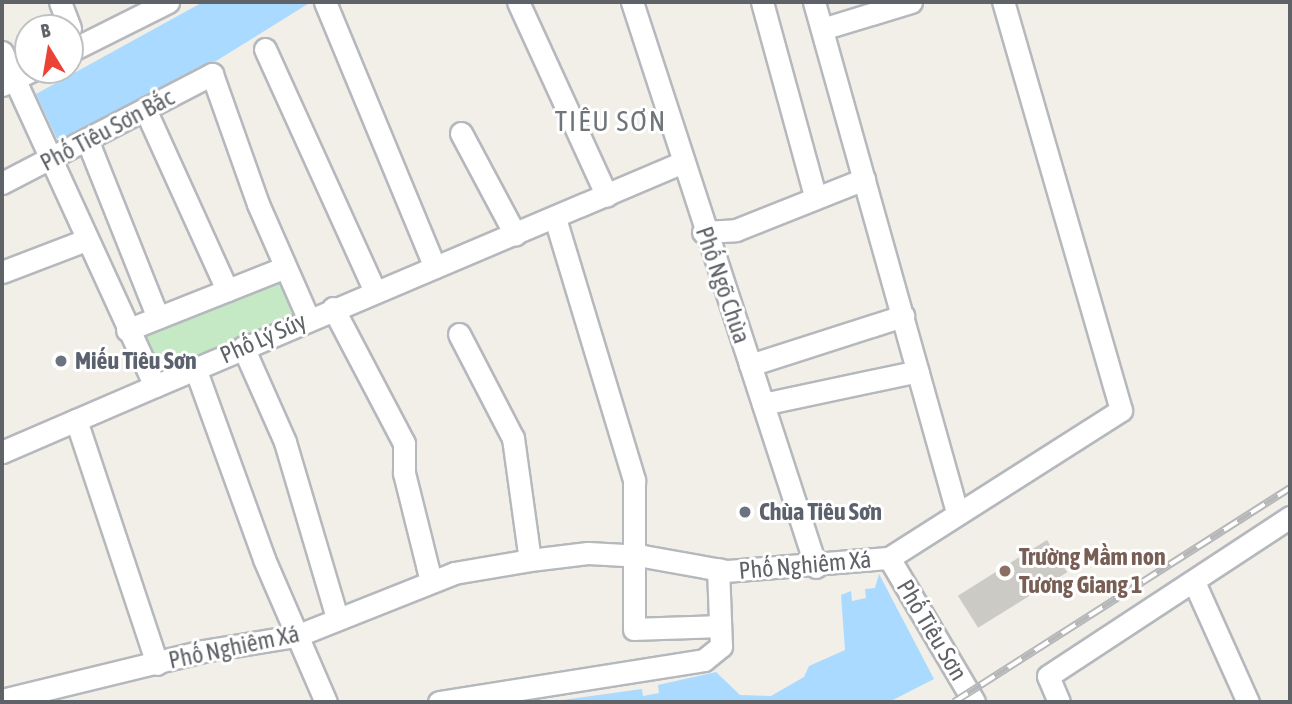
<!DOCTYPE html>
<html>
<head>
<meta charset="utf-8">
<style>
  body { margin:0 }
  #map { position:relative; width:1292px; height:704px; overflow:hidden; background:#f1efe8; font-family:"Asap Condensed",sans-serif }
  div>[style] { position:absolute }
  .green>* { inset:0; background:#c5e8c5 }
  .water>* { inset:0; background:#aadaff }
  .building>* { inset:0; background:#cccac5; transform-origin:0 0 }
  .roads { filter:drop-shadow(2px 0 #b5b8bc) drop-shadow(-2px 0 #b5b8bc) drop-shadow(0 2px #b5b8bc) drop-shadow(0 -2px #b5b8bc) }
  .minor>* { height:21px; margin:-10.5px; padding:0 10.5px; transform-origin:10.5px; border-radius:10.5px; background:#fff }
  .rail>* { height:8px; margin-top:-4px; transform-origin:0; background:repeating-linear-gradient(90deg,#fff 0 16px,#b6b7b8 0 32px); box-sizing:border-box; border-block:2px solid #b6b7b8 }
  .dots>* { width:19px; height:19px; translate:-50% -50%; box-sizing:border-box; border:4px solid #fff; border-radius:50% }
  span { translate:-50% -50%; white-space:nowrap; text-align:center; line-height:1.15; -webkit-text-stroke:6px #fff; paint-order:stroke }
  .street-label { font-size:24px; color:#5f6368 }
  .worship-label { font-size:24px; color:#5b616d; font-weight:700 }
  .left { translate:0 -50%; text-align:left }
  .education-label { font-size:24px; color:#785e54; font-weight:700 }
  .quarter-label { font-size:28px; color:#70757a; letter-spacing:2px }
  .frame { position:absolute; inset:0; border:4px solid #5f6368; pointer-events:none }
  .north { position:absolute; left:14px; top:14px; width:70px; height:70px; box-sizing:border-box; background:#fff; border:2px solid #bfc1c3; border-radius:50%; rotate:349deg; font-size:19px; font-weight:700; line-height:28px; text-align:center; color:#5f6368 }
  .north::after { content:''; display:block; margin:auto; width:24px; height:32px; background:#ea4335; clip-path:polygon(50% 0,100% 100%,50% 72%,0 100%) }
</style>
</head>
<body>
<div id="map">
  <div class="green">
    <i style="clip-path:polygon(284px 272px,300px 316px,159px 374px,139px 340px,145px 328px)"></i>
  </div>
  <div class="water">
    <i style="clip-path:polygon(203px 2px,311px 2px,208px 66px,85px 130px,57px 139px,36px 94px)"></i>
    <i style="clip-path:polygon(879px 574px,934px 679px,889px 702px,548px 702px,642px 689px,643px 696px,659px 693px,658px 685px,716px 672px,740px 695px,771px 696px,804px 677px,809px 666px,845px 650px,841px 595px,851px 591px,852px 601px,866px 598px,865px 589px,875px 588px)"></i>
  </div>
  <div class="building">
    <i style="left:1047px;top:540px;width:38px;height:105px;rotate:58deg"></i>
  </div>
  <div class="roads">
    <div class="minor">
      <i style="left:60px;top:2px;width:28px;rotate:69deg"></i>
      <i style="left:325px;top:2px;width:287px;rotate:67.5deg"></i>
      <i style="left:518px;top:2px;width:213px;rotate:65.4deg"></i>
      <i style="left:632px;top:2px;width:594px;rotate:71.96deg"></i>
      <i style="left:762px;top:2px;width:201px;rotate:74.7deg"></i>
      <i style="left:814px;top:2px;width:530px;rotate:74.34deg"></i>
      <i style="left:822px;top:29px;width:93px;rotate:-16.9deg"></i>
      <i style="left:265px;top:49px;width:266px;rotate:65.6deg"></i>
      <i style="left:70px;top:51px;width:110px;rotate:-26.6deg"></i>
      <i style="left:2px;top:52px;width:367px;rotate:65.4deg"></i>
      <i style="left:155px;top:386px;width:574px;rotate:-22.99deg"></i>
      <i style="left:2px;top:85px;width:34px;rotate:-26deg"></i>
      <i style="left:145px;top:109px;width:199px;rotate:65.6deg"></i>
      <i style="left:461px;top:133px;width:115px;rotate:61.9deg"></i>
      <i style="left:88px;top:142px;width:189px;rotate:68.3deg"></i>
      <i style="left:2px;top:183px;width:237px;rotate:-27.4deg"></i>
      <i style="left:212px;top:74px;width:138px;rotate:70.5deg"></i>
      <i style="left:258px;top:204px;width:124px;rotate:66.3deg"></i>
      <i style="left:555px;top:218px;width:274px;rotate:73.2deg"></i>
      <i style="left:634px;top:480px;width:149px;rotate:90deg"></i>
      <i style="left:634px;top:629px;width:86px;rotate:-2deg"></i>
      <i style="left:703px;top:232px;width:33px;rotate:-3deg"></i>
      <i style="left:736px;top:230px;width:138px;rotate:-21.7deg"></i>
      <i style="left:2px;top:272px;width:90px;rotate:-20.9deg"></i>
      <i style="left:333px;top:308px;width:153px;rotate:62.3deg"></i>
      <i style="left:404px;top:443px;width:30px;rotate:90deg"></i>
      <i style="left:404px;top:473px;width:111px;rotate:76deg"></i>
      <i style="left:127px;top:330px;width:170px;rotate:-21.7deg"></i>
      <i style="left:459px;top:334px;width:117px;rotate:62.6deg"></i>
      <i style="left:513px;top:438px;width:123px;rotate:82.1deg"></i>
      <i style="left:243px;top:347px;width:104px;rotate:66.1deg"></i>
      <i style="left:285px;top:442px;width:184px;rotate:73.5deg"></i>
      <i style="left:750px;top:365px;width:161px;rotate:-17.8deg"></i>
      <i style="left:195px;top:368px;width:203px;rotate:70.1deg"></i>
      <i style="left:264px;top:559px;width:156px;rotate:66.6deg"></i>
      <i style="left:763px;top:404px;width:158px;rotate:-12deg"></i>
      <i style="left:76px;top:420px;width:257px;rotate:71.6deg"></i>
      <i style="left:2px;top:452px;width:167px;rotate:-23.3deg"></i>
      <i style="left:889px;top:558px;width:167px;rotate:59.4deg"></i>
      <i style="left:1194px;top:582px;width:132px;rotate:65.8deg"></i>
      <i style="left:2px;top:700px;width:207px;rotate:-13.7deg"></i>
      <i style="left:203px;top:651px;width:94px;rotate:-9.2deg"></i>
      <i style="left:296px;top:636px;width:170px;rotate:-21.7deg"></i>
      <i style="left:454px;top:573px;width:77px;rotate:-9.7deg"></i>
      <i style="left:530px;top:560px;width:58px;rotate:-6.9deg"></i>
      <i style="left:588px;top:553px;width:55px;rotate:3.1deg"></i>
      <i style="left:643px;top:556px;width:84px;rotate:10.2deg"></i>
      <i style="left:726px;top:571px;width:164px;rotate:-4.6deg"></i>
      <i style="left:889px;top:558px;width:275px;rotate:-32.5deg"></i>
      <i style="left:1121px;top:410px;width:425px;rotate:-106.1deg"></i>
      <i style="left:439px;top:702px;width:268px;rotate:-9deg"></i>
      <i style="left:704px;top:660px;width:22px;rotate:-39deg"></i>
      <i style="left:721px;top:646px;width:77px;rotate:-92.2deg"></i>
      <i style="left:1059px;top:702px;width:28px;rotate:-113deg"></i>
      <i style="left:1048px;top:676px;width:290px;rotate:-33.3deg"></i>
    </div>
  </div>
  <div class="rail">
    <i style="left:954px;top:702px;width:398px;rotate:-32.5deg"></i>
  </div>
  <div class="dots">
    <i style="left:61px;top:361px;background:#6b7280"></i>
    <i style="left:745px;top:512px;background:#6b7280"></i>
    <i style="left:1005px;top:571px;background:#8d6e63"></i>
  </div>
  <div class="street-label">
    <span style="left:107px;top:130px;rotate:-28deg">Phố Tiêu Sơn Bắc</span>
    <span style="left:723px;top:285px;rotate:71deg">Phố Ngõ Chùa</span>
    <span style="left:263px;top:338px;rotate:-24deg">Phố Lý Súy</span>
    <span style="left:805px;top:565px;rotate:-5deg">Phố Nghiêm Xá</span>
    <span style="left:932px;top:630px;rotate:59deg">Phố Tiêu Sơn</span>
    <span style="left:234px;top:647px;rotate:-12deg">Phố Nghiêm Xá</span>
  </div>
  <div class="worship-label">
    <span class="left" style="left:75px;top:361px">Miếu Tiêu Sơn</span>
    <span class="left" style="left:759px;top:512px">Chùa Tiêu Sơn</span>
  </div>
  <div class="education-label">
    <span class="left" style="left:1019px;top:571px">Trường Mầm non<br>Tương Giang 1</span>
  </div>
  <div class="quarter-label">
    <span style="left:611px;top:121px">TIÊU SƠN</span>
  </div>
  <div class="frame"></div>
  <div class="north">B</div>
</div>
</body>
</html>
